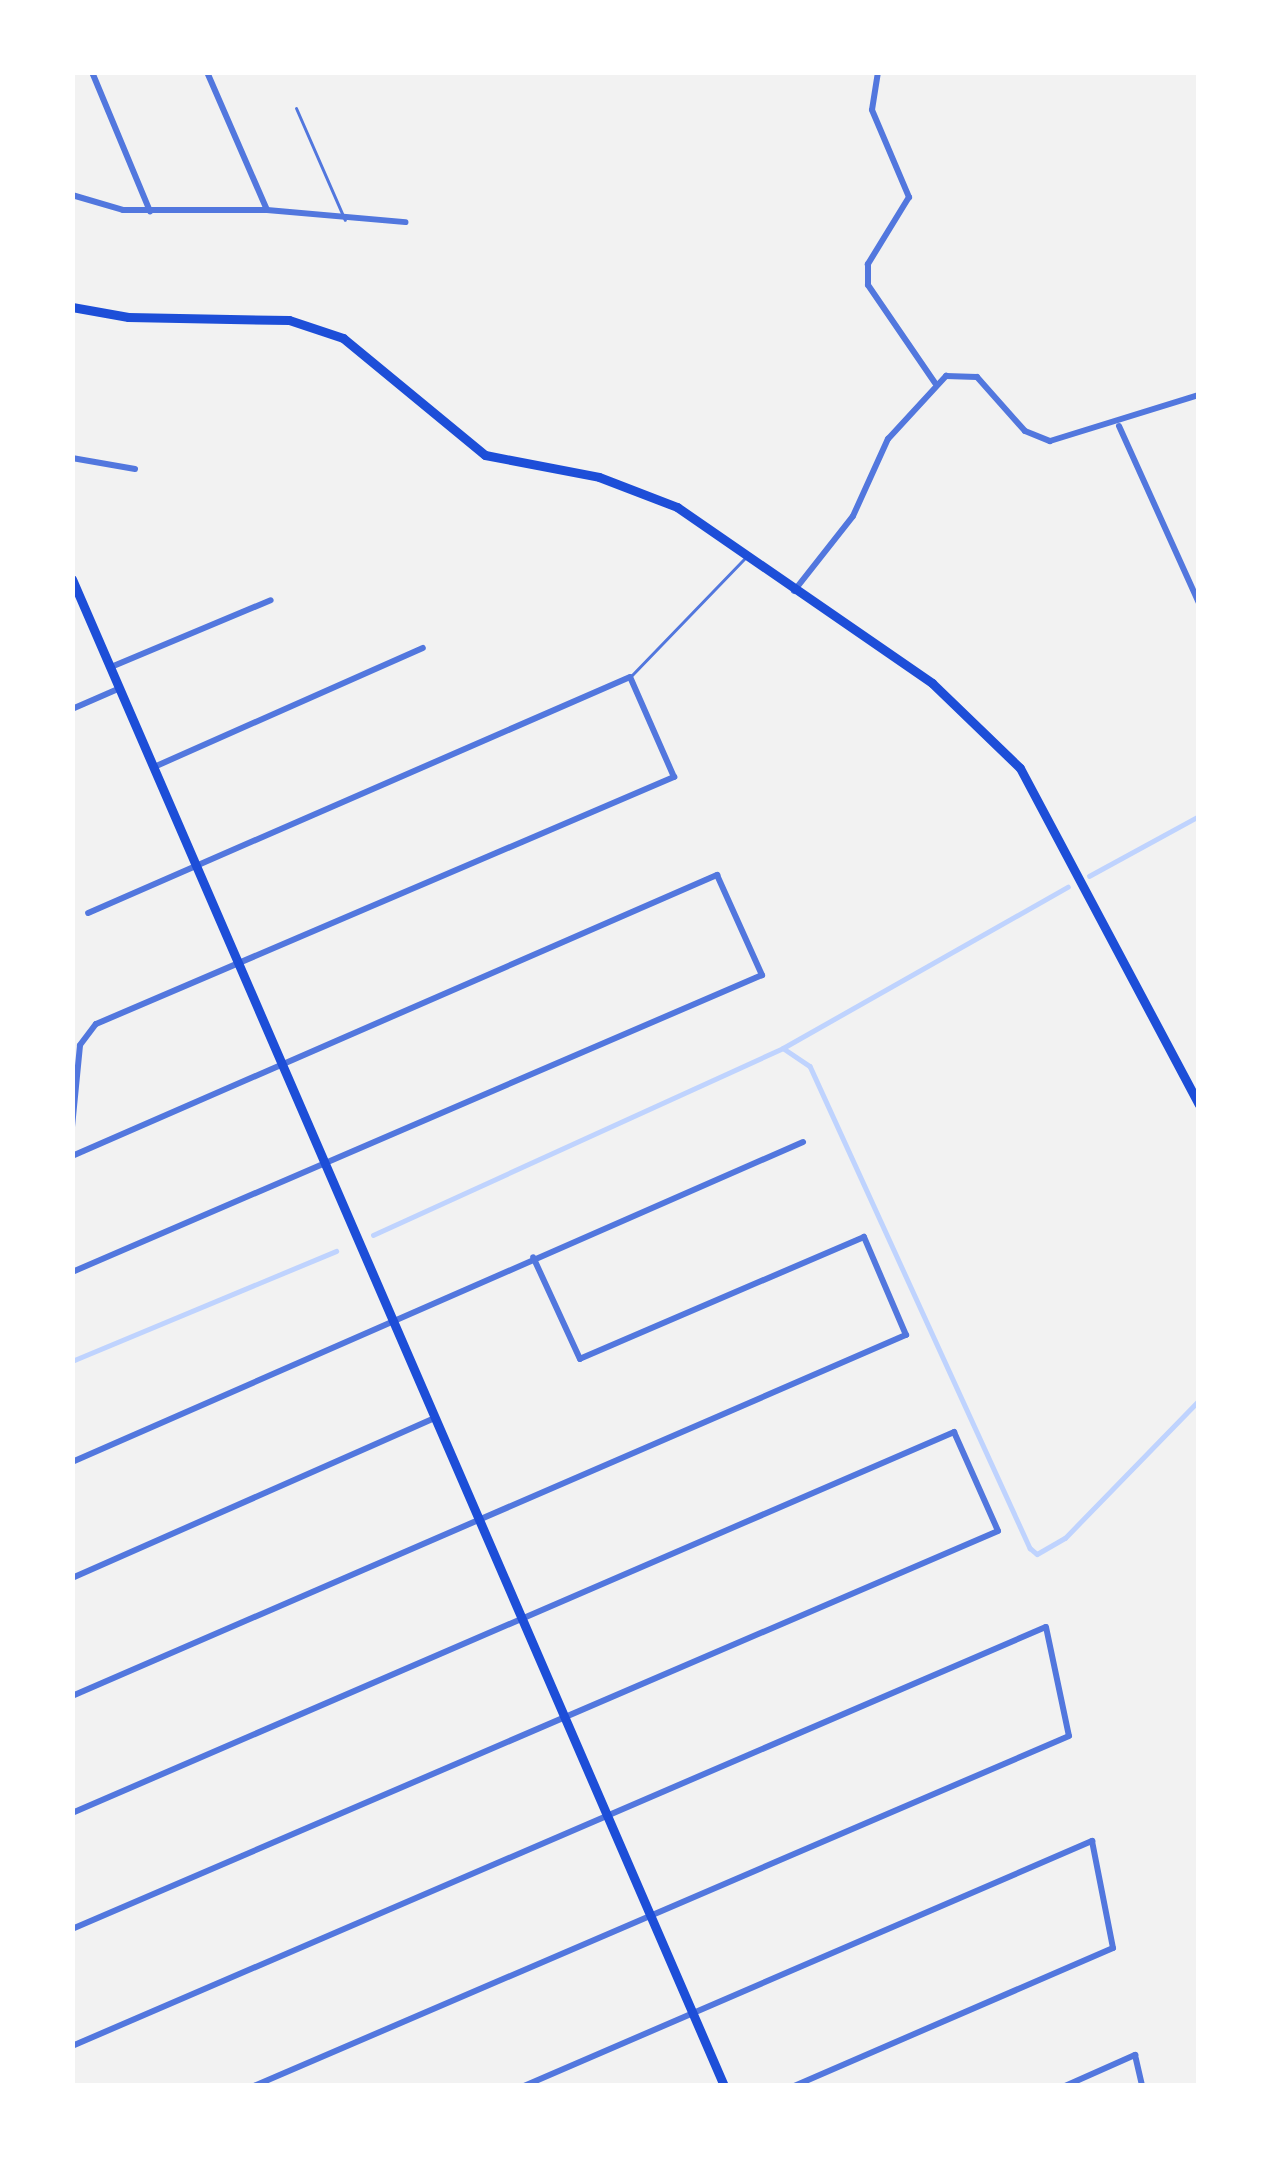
<!DOCTYPE html>
<html>
<head>
<meta charset="utf-8">
<style>
  body { margin:0 }
  #map { position:relative; width:1271px; height:2158px; overflow:hidden; background:#f2f2f2; font-family:Lato,sans-serif }
  div>[style] { position:absolute }
  .stream>* { height:4.5px; margin:-2.25px; padding:0 2.25px; transform-origin:2.25px; border-radius:2.25px; background:#bfd3fe }
  .service>* { height:3px; margin:-1.5px; padding:0 1.5px; transform-origin:1.5px; border-radius:1.5px; background:#5277de }
  .minor>* { height:6px; margin:-3px; padding:0 3px; transform-origin:3px; border-radius:3px; background:#5277de }
  .secondary>* { height:9px; margin:-4.5px; padding:0 4.5px; transform-origin:4.5px; border-radius:4.5px; background:#1d4ed8 }
  span { translate:-50% -50%; white-space:nowrap; text-align:center; line-height:1.15; -webkit-text-stroke:12px #fff; paint-order:stroke }
  .frame { position:absolute; inset:0; border:75px solid #fff; pointer-events:none }
</style>
</head>
<body>
<div id="map">
  <div class="stream">
    <i style="left:1089px;top:876px;width:125px;rotate:-28.6deg"></i>
    <i style="left:783px;top:1048px;width:32px;rotate:34deg"></i>
    <i style="left:810px;top:1066px;width:530px;rotate:65.47deg"></i>
    <i style="left:1030px;top:1548px;width:9px;rotate:41deg"></i>
    <i style="left:1037px;top:1554px;width:32px;rotate:-30deg"></i>
    <i style="left:1065px;top:1538px;width:192px;rotate:-45.8deg"></i>
    <i style="left:373px;top:1235px;width:451px;rotate:-24.5deg"></i>
    <i style="left:783px;top:1048px;width:327px;rotate:-29.5deg"></i>
    <i style="left:72px;top:1361px;width:286px;rotate:-22.6deg"></i>
  </div>
  <div class="service">
    <i style="left:296px;top:108px;width:122px;rotate:66.4deg"></i>
    <i style="left:631px;top:676px;width:164px;rotate:-46deg"></i>
  </div>
  <div class="minor">
    <i style="left:92px;top:72px;width:151px;rotate:67.4deg"></i>
    <i style="left:207px;top:72px;width:150px;rotate:66.5deg"></i>
    <i style="left:878px;top:72px;width:38px;rotate:99deg"></i>
    <i style="left:872px;top:110px;width:95px;rotate:67deg"></i>
    <i style="left:909px;top:197px;width:79px;rotate:121.5deg"></i>
    <i style="left:868px;top:264px;width:21px;rotate:90deg"></i>
    <i style="left:868px;top:285px;width:119px;rotate:55.6deg"></i>
    <i style="left:72px;top:195px;width:53px;rotate:16.4deg"></i>
    <i style="left:123px;top:210px;width:144px"></i>
    <i style="left:267px;top:210px;width:139px;rotate:5deg"></i>
    <i style="left:1119px;top:426px;width:194px;rotate:65.7deg"></i>
    <i style="left:72px;top:458px;width:64px;rotate:9.9deg"></i>
    <i style="left:794px;top:591px;width:95px;rotate:-51.8deg"></i>
    <i style="left:853px;top:516px;width:85px;rotate:-65.6deg"></i>
    <i style="left:888px;top:439px;width:86px;rotate:-47.4deg"></i>
    <i style="left:946px;top:376px;width:31px;rotate:2deg"></i>
    <i style="left:977px;top:377px;width:72px;rotate:48.4deg"></i>
    <i style="left:1025px;top:431px;width:27px;rotate:22deg"></i>
    <i style="left:1050px;top:441px;width:156px;rotate:-17.2deg"></i>
    <i style="left:111px;top:667px;width:173px;rotate:-22.7deg"></i>
    <i style="left:72px;top:709px;width:52px;rotate:-23.6deg"></i>
    <i style="left:154px;top:767px;width:294px;rotate:-23.9deg"></i>
    <i style="left:72px;top:1127px;width:82px;rotate:-84.4deg"></i>
    <i style="left:80px;top:1045px;width:26px;rotate:-53deg"></i>
    <i style="left:96px;top:1024px;width:629px;rotate:-23.14deg"></i>
    <i style="left:674px;top:777px;width:109px;rotate:-113.7deg"></i>
    <i style="left:630px;top:677px;width:591px;rotate:156.47deg"></i>
    <i style="left:72px;top:1156px;width:704px;rotate:-23.54deg"></i>
    <i style="left:717px;top:875px;width:110px;rotate:65.8deg"></i>
    <i style="left:762px;top:975px;width:751px;rotate:156.71deg"></i>
    <i style="left:72px;top:1462px;width:798px;rotate:-23.64deg"></i>
    <i style="left:72px;top:1578px;width:397px;rotate:-23.8deg"></i>
    <i style="left:72px;top:1696px;width:909px;rotate:-23.41deg"></i>
    <i style="left:906px;top:1335px;width:107px;rotate:-113.2deg"></i>
    <i style="left:864px;top:1237px;width:309px;rotate:156.8deg"></i>
    <i style="left:580px;top:1359px;width:112px;rotate:-114.7deg"></i>
    <i style="left:72px;top:1813px;width:961px;rotate:-23.36deg"></i>
    <i style="left:954px;top:1432px;width:108px;rotate:66deg"></i>
    <i style="left:998px;top:1531px;width:1008px;rotate:156.74deg"></i>
    <i style="left:72px;top:2046px;width:1060px;rotate:-23.28deg"></i>
    <i style="left:1046px;top:1627px;width:111px;rotate:78.1deg"></i>
    <i style="left:1069px;top:1736px;width:887px;rotate:156.76deg"></i>
    <i style="left:524px;top:2086px;width:619px;rotate:-23.33deg"></i>
    <i style="left:1092px;top:1841px;width:109px;rotate:78.9deg"></i>
    <i style="left:1113px;top:1948px;width:348px;rotate:156.6deg"></i>
    <i style="left:1065px;top:2086px;width:77px;rotate:-23.9deg"></i>
    <i style="left:1135px;top:2055px;width:32px;rotate:77deg"></i>
  </div>
  <div class="secondary">
    <i style="left:72px;top:307px;width:57px;rotate:10.1deg"></i>
    <i style="left:128px;top:317px;width:161px;rotate:1.1deg"></i>
    <i style="left:289px;top:320px;width:57px;rotate:18.4deg"></i>
    <i style="left:343px;top:338px;width:184px;rotate:39.5deg"></i>
    <i style="left:485px;top:455px;width:116px;rotate:10.9deg"></i>
    <i style="left:599px;top:477px;width:84px;rotate:21deg"></i>
    <i style="left:677px;top:507px;width:310px;rotate:34.6deg"></i>
    <i style="left:932px;top:683px;width:122px;rotate:44deg"></i>
    <i style="left:1020px;top:768px;width:381px;rotate:62deg"></i>
    <i style="left:72px;top:579px;width:1642px;rotate:66.6deg"></i>
  </div>
  <div class="frame"></div>
</div>
</body>
</html>
